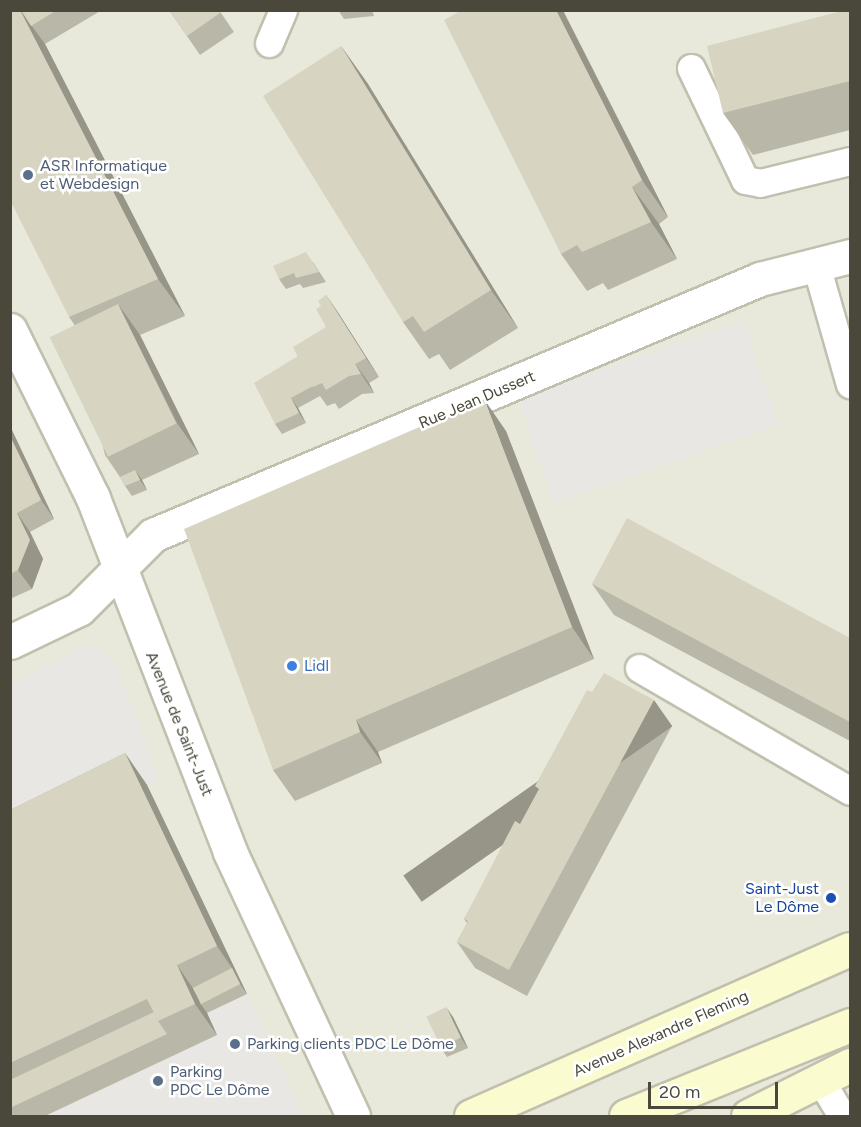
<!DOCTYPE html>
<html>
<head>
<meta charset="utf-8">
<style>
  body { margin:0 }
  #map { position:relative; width:861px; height:1127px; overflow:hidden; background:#f5f5ec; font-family:Figtree,sans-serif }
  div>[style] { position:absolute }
  .residential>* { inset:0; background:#e9e9db; transform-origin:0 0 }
  .parking>* { inset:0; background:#e8e7e3; transform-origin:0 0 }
  .roads { filter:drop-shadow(2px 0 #c1c0af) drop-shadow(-2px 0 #c1c0af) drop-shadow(0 2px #c1c0af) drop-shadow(0 -2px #c1c0af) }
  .service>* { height:27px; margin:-13.5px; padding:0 13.5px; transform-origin:13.5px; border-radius:13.5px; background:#fff }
  .minor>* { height:33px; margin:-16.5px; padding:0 16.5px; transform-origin:16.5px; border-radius:16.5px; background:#fff }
  .tertiary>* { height:33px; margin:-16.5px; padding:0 16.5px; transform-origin:16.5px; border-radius:16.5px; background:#fff }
  .secondary>* { height:33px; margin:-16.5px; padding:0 16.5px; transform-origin:16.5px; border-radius:16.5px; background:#fafcd0 }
  .wall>* { inset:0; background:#b9b7a7 }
  .shaded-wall>* { inset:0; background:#969588; transform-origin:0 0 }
  .building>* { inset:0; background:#d7d5c2; transform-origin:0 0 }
  .dots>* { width:16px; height:16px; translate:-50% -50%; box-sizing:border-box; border:3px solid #fff; border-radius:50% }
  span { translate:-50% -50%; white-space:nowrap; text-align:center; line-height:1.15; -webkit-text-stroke:5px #fff; paint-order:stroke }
  .service-label { font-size:16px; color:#4e5e75 }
  .left { translate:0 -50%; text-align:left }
  .street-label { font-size:16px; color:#4a483a }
  .shop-label { font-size:16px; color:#366cbe }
  .transit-label { font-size:16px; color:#164399 }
  .right { translate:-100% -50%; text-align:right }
  .frame { position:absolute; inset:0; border:12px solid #4a483a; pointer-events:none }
  .scale { position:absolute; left:648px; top:1082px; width:130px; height:27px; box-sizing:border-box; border:3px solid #4a483a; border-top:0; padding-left:8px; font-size:18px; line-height:21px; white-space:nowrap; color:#4a483a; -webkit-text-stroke:4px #fff; paint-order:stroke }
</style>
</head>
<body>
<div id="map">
  <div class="residential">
    <i style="left:10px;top:11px;width:840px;height:1105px"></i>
  </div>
  <div class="parking">
    <i style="left:743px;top:321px;width:110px;height:238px;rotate:71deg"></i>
    <i style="clip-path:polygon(91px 644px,116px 663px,158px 779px,11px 852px,11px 683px)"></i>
    <i style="clip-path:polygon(247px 994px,304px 1116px,45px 1116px,217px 1035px,206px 1013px)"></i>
  </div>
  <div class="roads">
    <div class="service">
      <i style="left:269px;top:43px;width:36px;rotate:-67deg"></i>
      <i style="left:691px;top:68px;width:124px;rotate:64.3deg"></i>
      <i style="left:745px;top:180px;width:15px;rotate:11deg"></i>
      <i style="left:760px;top:183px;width:93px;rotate:-13.7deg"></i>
      <i style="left:816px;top:265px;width:124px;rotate:74.1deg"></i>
      <i style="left:639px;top:668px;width:244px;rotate:30.2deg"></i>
      <i style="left:821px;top:1081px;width:41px;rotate:59deg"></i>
    </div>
    <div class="minor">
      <i style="left:10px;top:642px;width:76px;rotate:-25.6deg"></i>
      <i style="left:79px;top:609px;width:105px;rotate:-45deg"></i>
      <i style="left:153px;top:535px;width:659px;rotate:-22.87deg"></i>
      <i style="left:760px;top:279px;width:93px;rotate:-14.3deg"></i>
    </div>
    <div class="tertiary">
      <i style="left:10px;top:330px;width:187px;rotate:63.7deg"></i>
      <i style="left:93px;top:498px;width:380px;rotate:68.8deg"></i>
      <i style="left:230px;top:852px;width:291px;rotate:65deg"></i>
    </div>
    <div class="secondary">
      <i style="left:471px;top:1116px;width:414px;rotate:-23.8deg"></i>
      <i style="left:626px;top:1116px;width:242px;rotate:-22.1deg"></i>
      <i style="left:748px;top:1116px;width:114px;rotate:-26.6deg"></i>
    </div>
  </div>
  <div class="wall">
    <i style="clip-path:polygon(10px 10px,102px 10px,45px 44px,185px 316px,140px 335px,199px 454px,142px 480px,147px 490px,132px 496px,125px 486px,120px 477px,105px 455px,74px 324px,69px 317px)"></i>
    <i style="clip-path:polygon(169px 10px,219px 10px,234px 32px,200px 55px)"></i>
    <i style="clip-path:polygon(338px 10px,372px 10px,374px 16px,344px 19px)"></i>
    <i style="clip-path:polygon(462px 10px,563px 10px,668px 217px,659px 224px,677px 259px,608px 290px,603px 283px,587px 291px,561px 254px)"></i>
    <i style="clip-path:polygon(850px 10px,850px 130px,753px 155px,723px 113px)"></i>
    <i style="clip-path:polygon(341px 46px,368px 84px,518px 328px,450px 370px,439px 354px,429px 359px,403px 322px)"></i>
    <i style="clip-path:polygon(313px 262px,326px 282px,303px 288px,300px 284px,286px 289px,279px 279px)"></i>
    <i style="clip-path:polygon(326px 295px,339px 314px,379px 377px,369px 383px,374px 393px,362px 394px,339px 409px,335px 403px,327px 406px,320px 396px,298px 408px,306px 423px,282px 434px,275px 424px,298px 356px,326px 327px,321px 306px)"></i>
    <i style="clip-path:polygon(10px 426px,54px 519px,30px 532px,43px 559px,32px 589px,10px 599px)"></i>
    <i style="clip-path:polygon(506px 431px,594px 659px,378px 752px,382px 763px,295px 801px,273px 770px)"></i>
    <i style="clip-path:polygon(592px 584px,850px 638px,850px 741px,614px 615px)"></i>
    <i style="clip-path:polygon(592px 692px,672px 726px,527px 996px,475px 968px,457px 942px,467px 923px,464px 919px,520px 824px,538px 790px,535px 786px)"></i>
    <i style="clip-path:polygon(125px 753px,147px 785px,247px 994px,207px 1013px,217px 1035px,45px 1116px,11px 1116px,10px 810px)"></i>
    <i style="clip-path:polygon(453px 1017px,468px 1048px,447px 1057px,440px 1047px)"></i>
  </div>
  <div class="shaded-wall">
    <i style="clip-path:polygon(20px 10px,45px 44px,185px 316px,158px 279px)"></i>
    <i style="clip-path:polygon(556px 10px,563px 11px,668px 217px,642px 180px)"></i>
    <i style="clip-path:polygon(341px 46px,368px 84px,518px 328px,491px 290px)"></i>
    <i style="clip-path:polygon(632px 187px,659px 224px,677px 259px,651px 222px)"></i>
    <i style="clip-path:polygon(326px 295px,339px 314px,379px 377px,366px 358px)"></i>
    <i style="clip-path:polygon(118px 304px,140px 335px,199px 454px,177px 423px)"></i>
    <i style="clip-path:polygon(355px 364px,369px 383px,374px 393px,361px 374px)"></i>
    <i style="clip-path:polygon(291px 398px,298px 408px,306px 423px,299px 413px)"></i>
    <i style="clip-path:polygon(484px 399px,506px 431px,594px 659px,572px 627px)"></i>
    <i style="clip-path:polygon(10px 426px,54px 519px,41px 500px,10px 436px)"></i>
    <i style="clip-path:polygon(135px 470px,142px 480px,147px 490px,140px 480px)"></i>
    <i style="clip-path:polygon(17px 513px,30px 532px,43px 559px,32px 589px,18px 570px)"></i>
    <i style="left:654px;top:700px;width:32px;height:306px;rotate:55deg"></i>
    <i style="clip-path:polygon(356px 720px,378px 752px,382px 763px,360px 732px)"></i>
    <i style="clip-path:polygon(125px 753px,147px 785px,247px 994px,240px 984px,232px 968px,217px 946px)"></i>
    <i style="clip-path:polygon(177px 965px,199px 997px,200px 1003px,207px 1013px,217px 1035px,195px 1004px)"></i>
    <i style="clip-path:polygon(446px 1007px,453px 1017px,468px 1048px,461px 1038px)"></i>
  </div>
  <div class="building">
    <i style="clip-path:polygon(12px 10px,20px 10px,158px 279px,69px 317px,10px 200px,10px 11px)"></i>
    <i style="clip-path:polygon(21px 10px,57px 10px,31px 26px)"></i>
    <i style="clip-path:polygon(169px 10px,219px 10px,220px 13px,187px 36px)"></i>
    <i style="clip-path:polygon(462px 10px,556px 10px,642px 180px,632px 187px,651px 222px,582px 252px,577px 245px,561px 254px,444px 20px)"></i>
    <i style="clip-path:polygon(845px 10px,850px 10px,850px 81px,723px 113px,707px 46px)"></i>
    <i style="clip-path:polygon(341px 46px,491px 290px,424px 332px,413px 316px,403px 322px,263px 96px)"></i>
    <i style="clip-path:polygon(306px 252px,319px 272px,296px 278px,294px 273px,279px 279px,273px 266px)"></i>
    <i style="clip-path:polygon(326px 295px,366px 358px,355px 364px,361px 374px,349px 376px,326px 390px,322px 383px,313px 387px,293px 347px,326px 327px,316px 309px,321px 306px,318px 301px)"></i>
    <i style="left:118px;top:304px;width:133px;height:76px;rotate:64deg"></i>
    <i style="clip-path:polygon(298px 356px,313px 386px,291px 398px,299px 413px,275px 424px,254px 383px)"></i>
    <i style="clip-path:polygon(484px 399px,572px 627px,356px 720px,360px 732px,273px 770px,184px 529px)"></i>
    <i style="clip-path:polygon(10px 436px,41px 500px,17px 513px,30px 540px,18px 570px,10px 574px)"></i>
    <i style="clip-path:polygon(135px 470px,140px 480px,125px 486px,120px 477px)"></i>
    <i style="clip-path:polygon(627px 518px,850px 638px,850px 722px,592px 584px)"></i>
    <i style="clip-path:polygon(604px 673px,654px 700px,509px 970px,457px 942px,468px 921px,464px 919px,515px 821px,520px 824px,539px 789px,535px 786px,587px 690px,592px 692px)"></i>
    <i style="clip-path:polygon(125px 753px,217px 946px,177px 965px,195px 1004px,158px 1021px,147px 999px,10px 1063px,10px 810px)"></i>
    <i style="left:232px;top:968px;width:18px;height:44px;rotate:63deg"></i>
    <i style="left:446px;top:1007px;width:34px;height:22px;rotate:64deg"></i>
    <i style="clip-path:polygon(154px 1012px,158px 1021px,167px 1034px,10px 1108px,10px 1080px)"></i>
  </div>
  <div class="dots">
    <i style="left:28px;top:175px;background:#5c6f8a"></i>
    <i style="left:292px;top:666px;background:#3f7fe0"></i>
    <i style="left:831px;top:898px;background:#1a4fb4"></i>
    <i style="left:235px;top:1044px;background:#5c6f8a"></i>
    <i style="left:158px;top:1081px;background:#5c6f8a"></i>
  </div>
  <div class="service-label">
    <span class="left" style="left:40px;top:175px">ASR Informatique<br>et Webdesign</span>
    <span class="left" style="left:247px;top:1044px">Parking clients PDC Le Dôme</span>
    <span class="left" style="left:170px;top:1081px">Parking<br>PDC Le Dôme</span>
  </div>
  <div class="street-label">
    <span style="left:477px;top:400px;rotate:-23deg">Rue Jean Dussert</span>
    <span style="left:179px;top:724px;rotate:68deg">Avenue de Saint-Just</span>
    <span style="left:661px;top:1034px;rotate:-24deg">Avenue Alexandre Fleming</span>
  </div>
  <div class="shop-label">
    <span class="left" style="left:304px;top:666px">Lidl</span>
  </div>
  <div class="transit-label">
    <span class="right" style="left:819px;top:898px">Saint-Just<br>Le Dôme</span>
  </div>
  <div class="frame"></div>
  <div class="scale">20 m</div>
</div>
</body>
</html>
